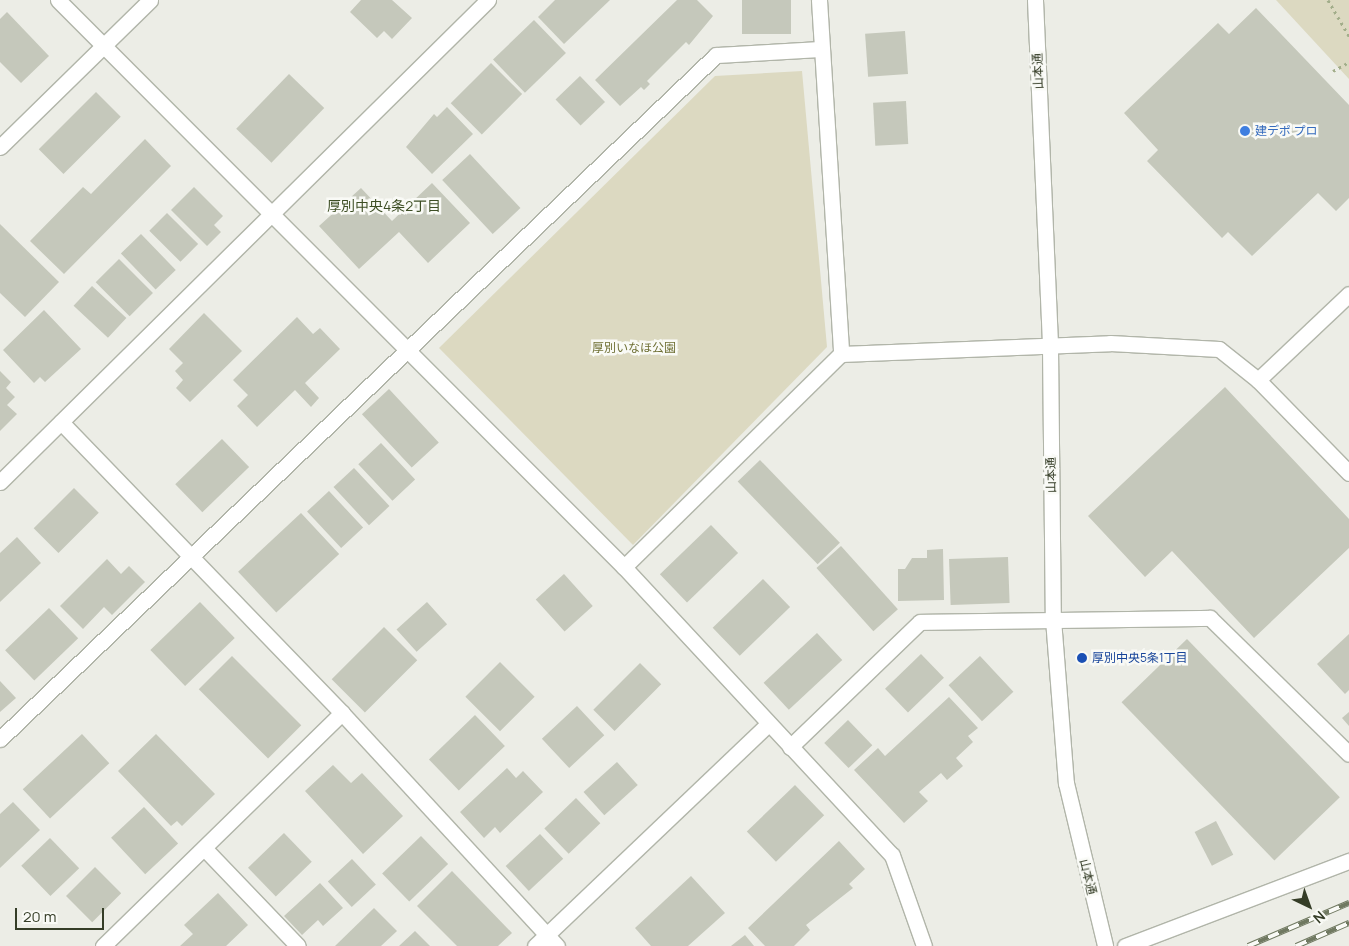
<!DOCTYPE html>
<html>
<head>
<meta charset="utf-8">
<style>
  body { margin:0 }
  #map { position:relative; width:1349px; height:946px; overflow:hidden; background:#ecede6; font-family:Manrope,"Noto Sans JP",sans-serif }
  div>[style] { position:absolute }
  .green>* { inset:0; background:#dcd9c1 }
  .building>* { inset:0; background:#c5c8bb; transform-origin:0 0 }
  .path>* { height:3px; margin-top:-1.5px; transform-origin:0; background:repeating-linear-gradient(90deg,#a2ad8a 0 2.5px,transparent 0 6.5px) }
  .roads { filter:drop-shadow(1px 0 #b1b5a9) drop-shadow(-1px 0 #b1b5a9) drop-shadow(0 1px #b1b5a9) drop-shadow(0 -1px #b1b5a9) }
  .street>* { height:15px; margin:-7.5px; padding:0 7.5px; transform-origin:7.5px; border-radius:7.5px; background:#fff }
  .secondary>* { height:15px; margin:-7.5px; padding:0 7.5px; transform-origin:7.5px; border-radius:7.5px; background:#fff }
  .rail>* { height:5.5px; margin-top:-2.75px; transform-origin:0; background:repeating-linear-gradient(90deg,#f9faf6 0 11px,#707961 0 22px); box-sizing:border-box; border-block:1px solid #707961 }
  .dots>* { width:14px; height:14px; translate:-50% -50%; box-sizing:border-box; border:2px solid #f9faf6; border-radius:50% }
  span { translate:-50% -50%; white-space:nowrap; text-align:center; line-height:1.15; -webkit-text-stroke:5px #f9faf6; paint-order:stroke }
  .street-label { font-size:12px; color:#353d27 }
  .shop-label { font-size:12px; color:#366cbe }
  .left { translate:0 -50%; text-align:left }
  .park-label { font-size:12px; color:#6f7035 }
  .transit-label { font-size:12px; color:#164399 }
  .neighbourhood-label { font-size:14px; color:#3d4e24 }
  .north { position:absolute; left:1284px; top:881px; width:50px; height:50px; -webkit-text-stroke:4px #f9faf6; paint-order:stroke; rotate:138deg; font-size:14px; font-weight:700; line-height:20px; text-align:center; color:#353d27 }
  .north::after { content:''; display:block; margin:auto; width:18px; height:22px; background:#353d27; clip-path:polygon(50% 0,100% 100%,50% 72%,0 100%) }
  .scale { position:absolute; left:15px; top:908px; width:89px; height:22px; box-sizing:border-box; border:2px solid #353d27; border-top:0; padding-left:6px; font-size:15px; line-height:18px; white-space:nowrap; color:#353d27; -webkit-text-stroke:4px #f9faf6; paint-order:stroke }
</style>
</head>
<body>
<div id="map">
  <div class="green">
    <i style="clip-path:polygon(1276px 0,1349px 0,1349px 79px)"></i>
    <i style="clip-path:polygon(802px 71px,827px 347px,633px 545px,439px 348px,715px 76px)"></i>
  </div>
  <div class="building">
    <i style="clip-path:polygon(361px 0,392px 0,412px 18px,392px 39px,384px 31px,377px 38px,350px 12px)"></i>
    <i style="clip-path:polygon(555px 0,610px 0,564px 44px,538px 17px)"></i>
    <i style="clip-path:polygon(677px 0,697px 0,713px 16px,689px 45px,686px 42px,647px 81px,650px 84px,644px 90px,641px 87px,620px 106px,595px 80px)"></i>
    <i style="left:742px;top:0;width:49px;height:34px"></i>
    <i style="clip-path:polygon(1256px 8px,1349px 105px,1349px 198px,1336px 211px,1318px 193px,1252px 256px,1228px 232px,1222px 238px,1147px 161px,1158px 150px,1124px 113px,1218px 23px,1229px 34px)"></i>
    <i style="clip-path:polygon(7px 12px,49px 56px,21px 83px,0 62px,0 19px)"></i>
    <i style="left:534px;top:20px;width:46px;height:57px;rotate:46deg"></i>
    <i style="left:905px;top:31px;width:43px;height:40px;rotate:86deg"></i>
    <i style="left:491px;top:63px;width:44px;height:57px;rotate:45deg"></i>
    <i style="left:289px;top:74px;width:49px;height:76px;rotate:44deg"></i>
    <i style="left:580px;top:76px;width:36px;height:34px;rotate:46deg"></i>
    <i style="left:96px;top:92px;width:35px;height:81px;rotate:45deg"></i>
    <i style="left:906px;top:101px;width:43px;height:33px;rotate:87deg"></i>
    <i style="clip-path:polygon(447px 107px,473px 134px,432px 174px,406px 147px,434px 114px,437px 117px)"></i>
    <i style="clip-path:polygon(145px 139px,171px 166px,64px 274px,30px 241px,83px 187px,91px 194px)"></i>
    <i style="left:470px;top:154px;width:74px;height:38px;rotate:47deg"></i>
    <i style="clip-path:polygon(432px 183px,470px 223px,428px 263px,399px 232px,359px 269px,319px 226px,361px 188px,392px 221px)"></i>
    <i style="clip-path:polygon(194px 187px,223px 216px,214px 225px,221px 232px,207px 246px,171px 210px)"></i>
    <i style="left:167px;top:213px;width:44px;height:25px;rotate:45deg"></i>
    <i style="clip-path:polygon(0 224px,59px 282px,25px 317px,0 293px)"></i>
    <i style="left:141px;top:234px;width:50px;height:28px;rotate:46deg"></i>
    <i style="left:119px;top:259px;width:48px;height:33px;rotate:45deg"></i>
    <i style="left:92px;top:286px;width:47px;height:27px;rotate:43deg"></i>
    <i style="clip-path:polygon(44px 310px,81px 349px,45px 382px,40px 377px,34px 383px,3px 350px)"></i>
    <i style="clip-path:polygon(204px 313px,242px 351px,190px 402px,176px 388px,183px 380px,175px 371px,183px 363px,169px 349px)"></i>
    <i style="clip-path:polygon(297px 317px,313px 334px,320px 328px,340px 349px,305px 383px,319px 398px,311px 407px,295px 390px,257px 427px,237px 406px,248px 395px,233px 380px)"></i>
    <i style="clip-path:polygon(0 371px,11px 382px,6px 388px,15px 397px,7px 405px,17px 414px,0 431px)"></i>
    <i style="clip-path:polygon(1225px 387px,1349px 519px,1349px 548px,1254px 638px,1172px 551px,1145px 577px,1088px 516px)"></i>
    <i style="left:389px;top:389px;width:73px;height:37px;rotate:47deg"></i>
    <i style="left:222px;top:439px;width:39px;height:65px;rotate:46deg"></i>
    <i style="left:381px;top:443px;width:50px;height:31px;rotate:47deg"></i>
    <i style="left:760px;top:460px;width:115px;height:31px;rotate:46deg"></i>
    <i style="left:354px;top:468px;width:52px;height:28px;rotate:47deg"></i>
    <i style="left:74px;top:488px;width:35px;height:57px;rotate:45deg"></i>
    <i style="left:329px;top:491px;width:50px;height:30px;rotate:47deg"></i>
    <i style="left:301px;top:513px;width:56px;height:86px;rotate:47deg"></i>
    <i style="left:711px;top:525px;width:39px;height:71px;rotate:46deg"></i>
    <i style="clip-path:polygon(17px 537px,41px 563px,0 602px,0 553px)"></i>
    <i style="left:841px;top:546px;width:85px;height:33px;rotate:48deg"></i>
    <i style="clip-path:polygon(943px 549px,944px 600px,898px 601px,898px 569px,905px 569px,912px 558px,927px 558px,927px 550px)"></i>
    <i style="left:1008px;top:557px;width:46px;height:59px;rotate:88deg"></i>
    <i style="clip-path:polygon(107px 559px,121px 574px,129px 566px,145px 582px,112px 615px,104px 607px,83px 629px,60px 606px)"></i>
    <i style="left:564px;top:574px;width:43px;height:38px;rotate:48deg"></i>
    <i style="left:763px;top:579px;width:39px;height:70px;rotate:46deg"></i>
    <i style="left:200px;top:602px;width:50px;height:69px;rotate:46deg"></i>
    <i style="left:427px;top:602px;width:30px;height:41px;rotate:48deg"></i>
    <i style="left:49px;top:608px;width:42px;height:61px;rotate:46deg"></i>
    <i style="left:384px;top:627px;width:47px;height:74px;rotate:45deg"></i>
    <i style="left:817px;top:633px;width:37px;height:73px;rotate:47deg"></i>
    <i style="clip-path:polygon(1349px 634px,1349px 690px,1345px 694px,1317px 664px)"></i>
    <i style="left:1187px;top:639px;width:220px;height:91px;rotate:46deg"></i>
    <i style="left:921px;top:654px;width:33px;height:50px;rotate:46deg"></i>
    <i style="left:232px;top:656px;width:98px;height:47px;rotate:45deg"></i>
    <i style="left:980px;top:656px;width:49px;height:43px;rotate:47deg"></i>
    <i style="left:500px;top:662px;width:49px;height:49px;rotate:45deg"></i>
    <i style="left:640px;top:663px;width:30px;height:66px;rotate:45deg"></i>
    <i style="clip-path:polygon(0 681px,16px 698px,0 712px)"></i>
    <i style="clip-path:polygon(949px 697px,978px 728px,968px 736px,973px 742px,956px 758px,963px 766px,947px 780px,941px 773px,919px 792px,928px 801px,904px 823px,854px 770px,878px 748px,885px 756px)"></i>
    <i style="left:577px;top:706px;width:40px;height:48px;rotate:47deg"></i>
    <i style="clip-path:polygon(1349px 712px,1349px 726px,1342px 718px)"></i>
    <i style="left:475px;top:715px;width:43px;height:64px;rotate:46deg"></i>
    <i style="left:848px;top:720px;width:35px;height:33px;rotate:46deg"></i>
    <i style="left:82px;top:734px;width:40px;height:81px;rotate:47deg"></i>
    <i style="clip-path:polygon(156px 734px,215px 794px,182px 826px,177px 821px,171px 826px,118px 771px)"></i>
    <i style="left:617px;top:762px;width:31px;height:45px;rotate:48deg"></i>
    <i style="clip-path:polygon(333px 765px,351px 783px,362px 773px,403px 816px,363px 854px,305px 791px)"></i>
    <i style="clip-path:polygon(507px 768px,516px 778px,523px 771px,543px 792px,500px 833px,495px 827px,484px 838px,460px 812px)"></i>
    <i style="left:795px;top:785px;width:42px;height:67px;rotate:46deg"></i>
    <i style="left:576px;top:798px;width:35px;height:44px;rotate:46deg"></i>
    <i style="clip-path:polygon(13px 802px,40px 830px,0 868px,0 814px)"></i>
    <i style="left:144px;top:807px;width:50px;height:45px;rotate:47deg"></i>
    <i style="left:1216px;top:821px;width:38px;height:24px;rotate:63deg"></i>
    <i style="left:284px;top:833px;width:40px;height:50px;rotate:46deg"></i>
    <i style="left:540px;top:834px;width:34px;height:47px;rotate:47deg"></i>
    <i style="left:421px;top:836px;width:39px;height:54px;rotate:46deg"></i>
    <i style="left:50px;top:838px;width:42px;height:40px;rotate:46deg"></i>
    <i style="clip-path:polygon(839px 841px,865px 869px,849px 884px,853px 888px,806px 925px,810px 930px,794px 946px,765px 946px,748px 928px)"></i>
    <i style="left:352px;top:859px;width:35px;height:33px;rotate:47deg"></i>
    <i style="left:95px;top:867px;width:37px;height:41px;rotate:45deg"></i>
    <i style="clip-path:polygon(452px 871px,512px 933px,498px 946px,457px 946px,417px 906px)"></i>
    <i style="clip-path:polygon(691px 876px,725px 913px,688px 946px,651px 946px,635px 928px)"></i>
    <i style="clip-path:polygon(320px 883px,343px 908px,323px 926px,318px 920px,302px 935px,284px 916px)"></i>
    <i style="clip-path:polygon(218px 893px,248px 925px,226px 946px,180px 946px,193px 934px,184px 925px)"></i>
    <i style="clip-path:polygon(374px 908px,397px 931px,381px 946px,335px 946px)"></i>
    <i style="clip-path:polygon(415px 931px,430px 946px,399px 946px)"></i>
    <i style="clip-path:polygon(745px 935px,754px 946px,731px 946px)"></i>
  </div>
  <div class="path">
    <i style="left:1328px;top:0;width:42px;rotate:59.7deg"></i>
    <i style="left:1333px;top:71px;width:18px;rotate:-29deg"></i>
  </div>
  <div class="roads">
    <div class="street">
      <i style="left:58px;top:0;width:801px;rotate:45.05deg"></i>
      <i style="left:624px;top:567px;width:393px;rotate:47.1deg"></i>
      <i style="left:892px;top:855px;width:96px;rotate:70.6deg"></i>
      <i style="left:819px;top:0;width:355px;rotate:86.4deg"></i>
      <i style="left:0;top:147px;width:210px;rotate:-44.4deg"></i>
      <i style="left:1258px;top:380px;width:125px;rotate:-43.4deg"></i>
      <i style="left:61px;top:422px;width:405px;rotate:46deg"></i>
      <i style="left:342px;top:713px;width:317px;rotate:47.3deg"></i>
      <i style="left:0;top:482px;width:686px;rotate:-44.65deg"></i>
      <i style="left:624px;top:567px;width:304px;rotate:-44.5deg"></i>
      <i style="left:841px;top:354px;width:269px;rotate:-2.3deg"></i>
      <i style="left:1110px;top:343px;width:109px;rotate:3.2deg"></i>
      <i style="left:1219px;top:349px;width:50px;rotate:38.5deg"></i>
      <i style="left:1258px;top:380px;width:130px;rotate:45.6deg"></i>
      <i style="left:0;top:739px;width:990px;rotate:-43.69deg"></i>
      <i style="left:716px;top:55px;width:105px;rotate:-3.3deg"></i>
      <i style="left:790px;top:747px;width:180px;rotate:-43.9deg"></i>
      <i style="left:920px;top:622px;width:290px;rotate:-0.8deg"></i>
      <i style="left:1210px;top:618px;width:194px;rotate:44.4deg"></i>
      <i style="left:205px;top:849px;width:134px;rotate:46.2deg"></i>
      <i style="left:103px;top:946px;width:334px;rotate:-44.3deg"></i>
      <i style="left:535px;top:946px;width:322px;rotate:-43.6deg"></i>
      <i style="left:1125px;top:946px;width:240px;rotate:-20.8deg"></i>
    </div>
    <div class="secondary">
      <i style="left:1035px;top:0;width:347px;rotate:87.5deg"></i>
      <i style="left:1050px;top:347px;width:272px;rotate:89.4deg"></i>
      <i style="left:1053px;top:619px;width:165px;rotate:85.5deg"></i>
      <i style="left:1066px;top:783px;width:168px;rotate:76.5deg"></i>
    </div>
  </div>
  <div class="rail">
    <i style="left:1248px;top:946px;width:110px;rotate:-23.1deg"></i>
    <i style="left:1296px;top:946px;width:58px;rotate:-23.5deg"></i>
  </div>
  <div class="dots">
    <i style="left:1245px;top:131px;background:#3f7fe0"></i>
    <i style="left:1082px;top:658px;background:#1a4fb4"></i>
  </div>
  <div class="street-label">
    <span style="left:1038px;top:71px;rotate:-92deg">山本通</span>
    <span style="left:1051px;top:475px;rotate:-91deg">山本通</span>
    <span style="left:1088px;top:877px;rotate:77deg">山本通</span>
  </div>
  <div class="shop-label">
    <span class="left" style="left:1255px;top:131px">建デポ プロ</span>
  </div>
  <div class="park-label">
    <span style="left:634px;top:348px">厚別いなほ公園</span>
  </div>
  <div class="transit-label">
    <span class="left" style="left:1092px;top:658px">厚別中央5条1丁目</span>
  </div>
  <div class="neighbourhood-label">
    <span style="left:384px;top:206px">厚別中央4条2丁目</span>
  </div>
  <div class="north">N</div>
  <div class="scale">20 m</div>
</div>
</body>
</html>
